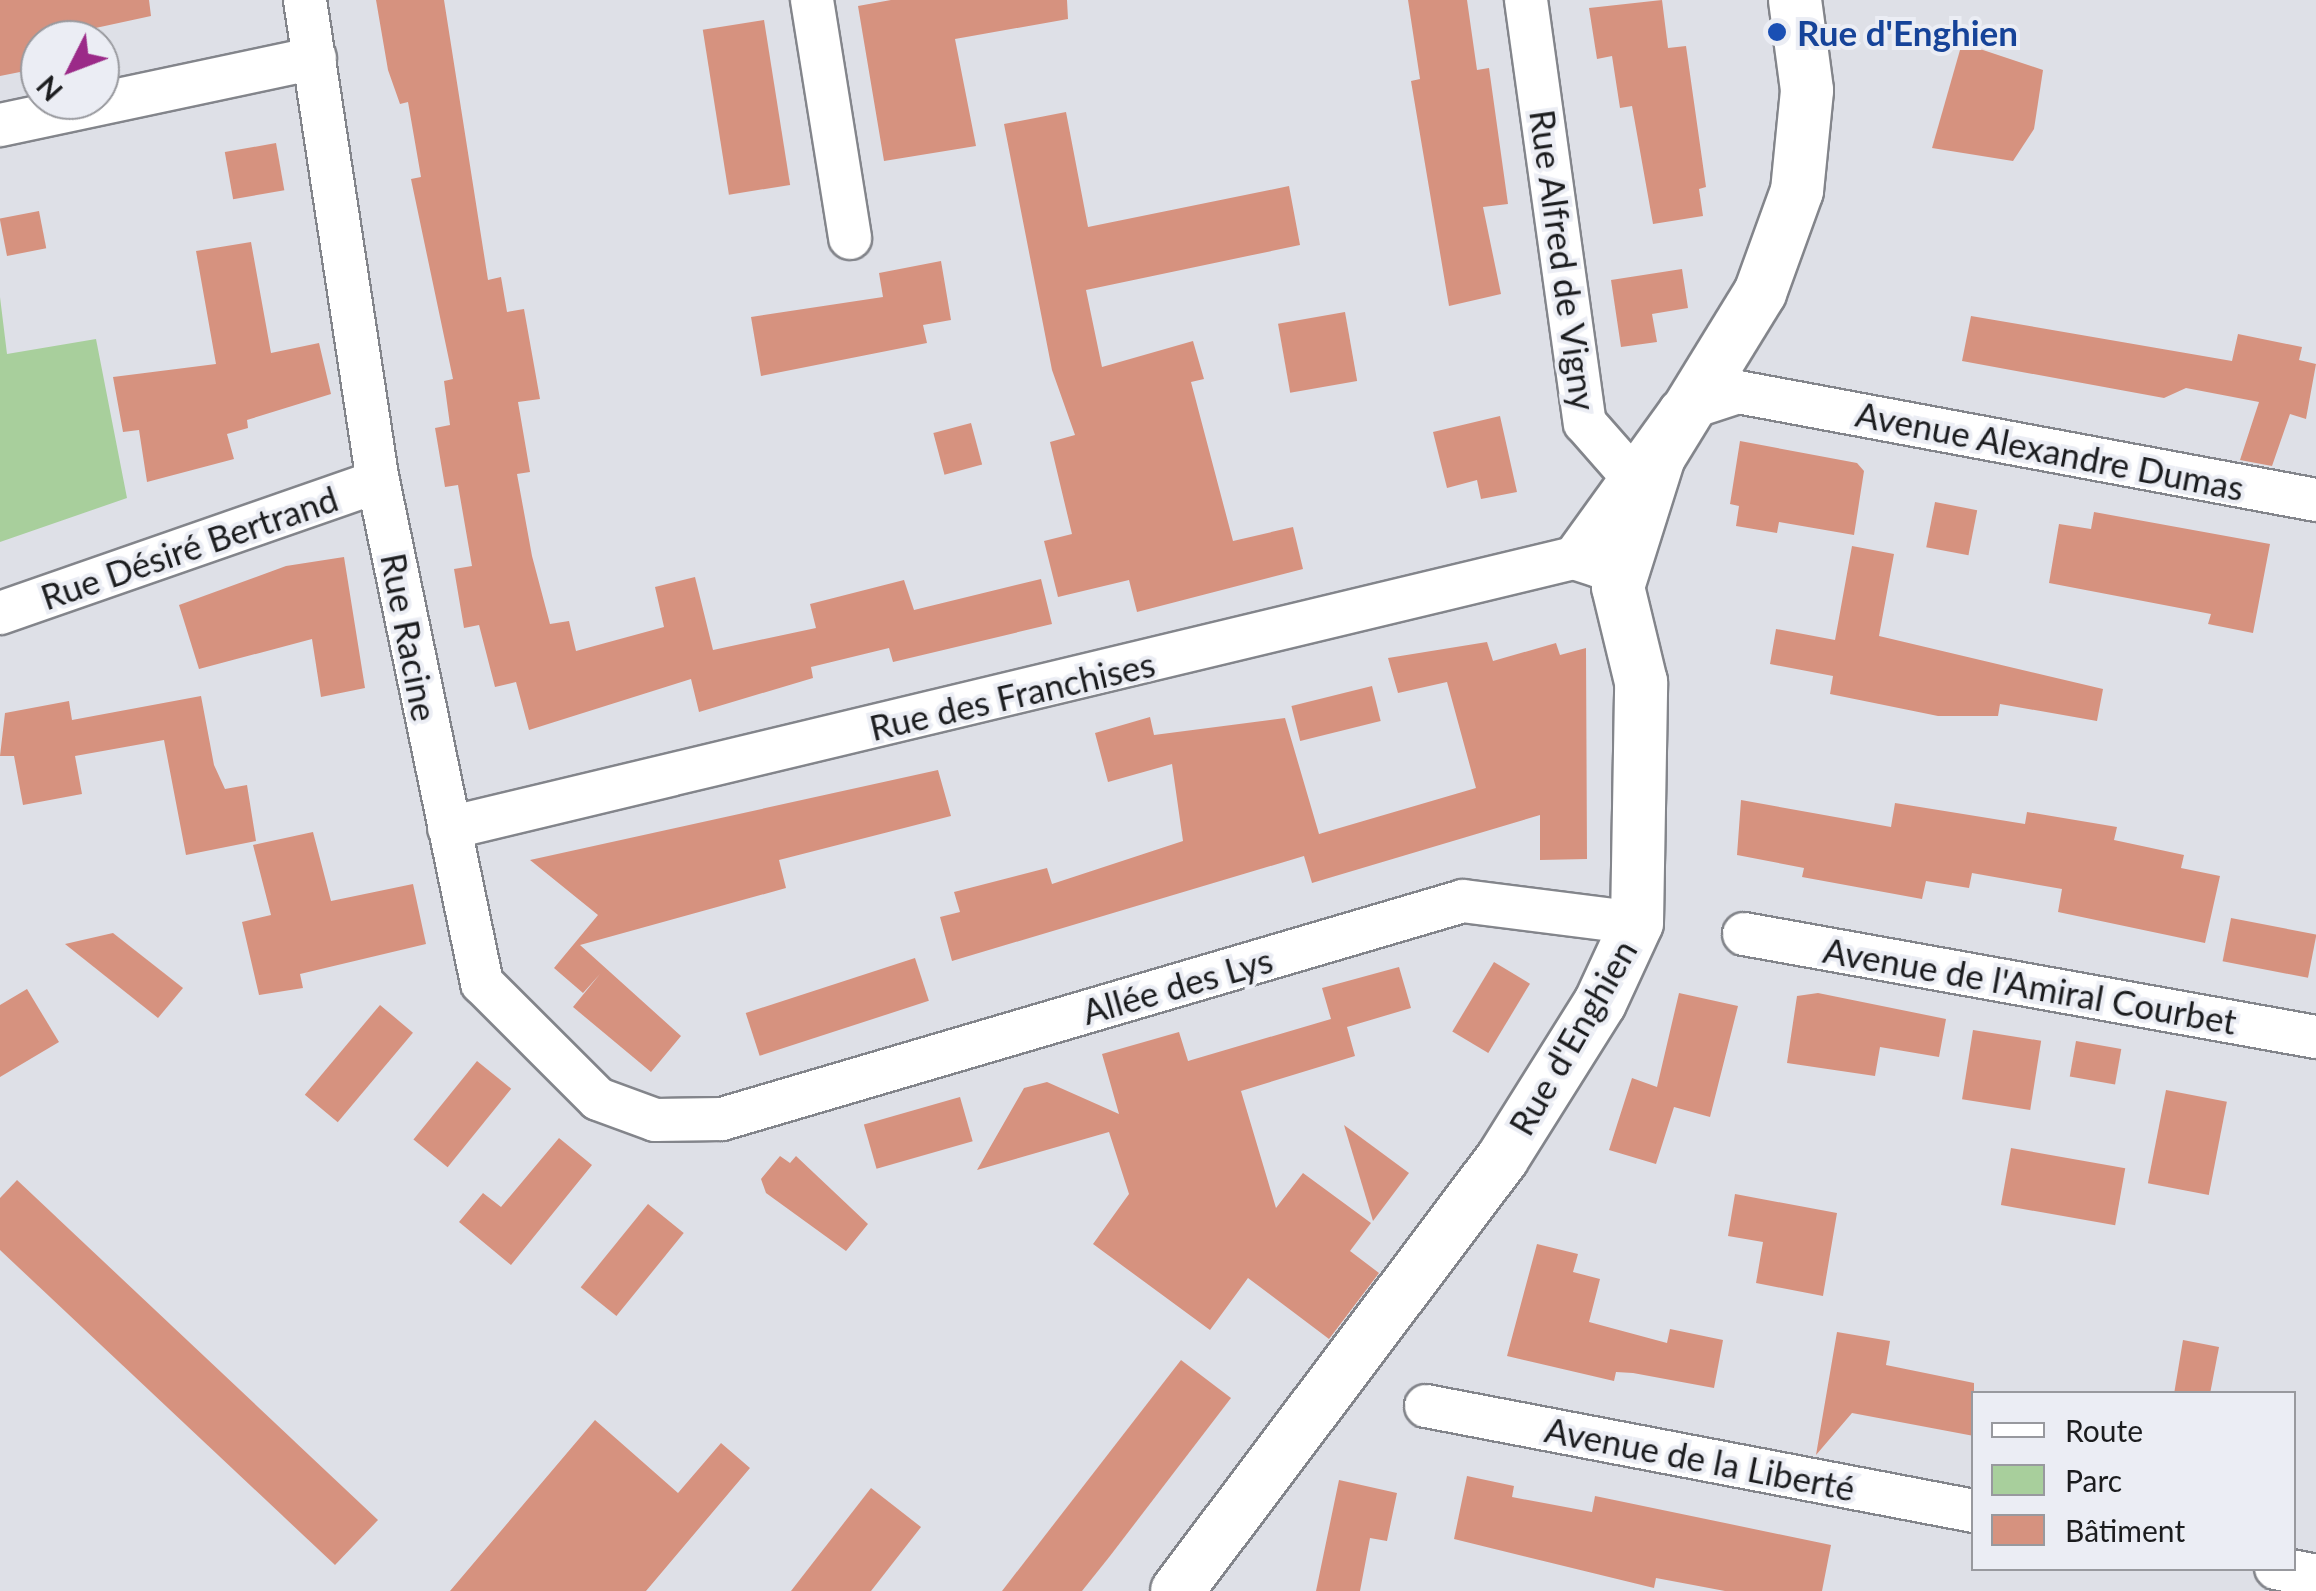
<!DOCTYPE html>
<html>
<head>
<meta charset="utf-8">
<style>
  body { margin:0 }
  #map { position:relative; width:2316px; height:1591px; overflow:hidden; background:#dee0e7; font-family:Lato,sans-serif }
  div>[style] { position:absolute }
  .green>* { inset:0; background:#a8cf9c }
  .building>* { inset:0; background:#d6927f; transform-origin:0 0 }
  .roads { filter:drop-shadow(2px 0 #83858b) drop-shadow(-2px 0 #83858b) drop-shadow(0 2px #83858b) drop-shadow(0 -2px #83858b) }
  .minor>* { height:42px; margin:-21px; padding:0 21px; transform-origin:21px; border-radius:21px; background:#fff }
  .tertiary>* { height:52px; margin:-26px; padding:0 26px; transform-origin:26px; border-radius:26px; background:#fff }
  .dots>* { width:28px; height:28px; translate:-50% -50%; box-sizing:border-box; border:5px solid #ebedf4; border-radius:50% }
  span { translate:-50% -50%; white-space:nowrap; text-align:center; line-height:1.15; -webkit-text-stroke:8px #ebedf4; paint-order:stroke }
  .transit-label { font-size:35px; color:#164399; font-weight:700 }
  .left { translate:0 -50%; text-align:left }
  .street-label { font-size:35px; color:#1b1c1e }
  .legend { position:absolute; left:1971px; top:1391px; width:325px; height:180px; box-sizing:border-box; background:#ebedf4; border:2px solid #98999e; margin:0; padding:12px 18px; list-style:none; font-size:30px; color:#1b1c1e }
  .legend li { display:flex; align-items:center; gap:20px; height:50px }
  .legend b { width:50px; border:2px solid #98999e }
  .north { position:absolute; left:20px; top:20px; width:100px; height:100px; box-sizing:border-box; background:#ebedf4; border:2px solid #98999e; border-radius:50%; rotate:228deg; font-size:28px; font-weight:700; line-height:40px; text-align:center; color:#1b1c1e }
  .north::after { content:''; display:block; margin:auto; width:35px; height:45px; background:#9b2a88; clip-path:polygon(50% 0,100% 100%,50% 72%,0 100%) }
</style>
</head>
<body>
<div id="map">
  <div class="green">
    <i style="clip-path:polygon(0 297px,7px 354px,96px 339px,127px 498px,0 542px)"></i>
  </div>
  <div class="building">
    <i style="clip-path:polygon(0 0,149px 0,151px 16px,77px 32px,78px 40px,40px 40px,40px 68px,0 76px)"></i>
    <i style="clip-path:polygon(376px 0,444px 0,488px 280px,501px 277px,507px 312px,524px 309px,540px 399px,518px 402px,530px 472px,517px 474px,532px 556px,550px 624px,569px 621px,576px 651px,664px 627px,655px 587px,695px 577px,713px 650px,816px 628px,810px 604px,904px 580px,914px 610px,1041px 579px,1052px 624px,893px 662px,889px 648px,811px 667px,813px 678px,699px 712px,691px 679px,529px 730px,516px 682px,495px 687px,479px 625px,464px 628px,454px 569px,472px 566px,458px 485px,445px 487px,435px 428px,450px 425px,444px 381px,453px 379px,411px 179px,421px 177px,408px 102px,400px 104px,388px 70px)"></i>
    <i style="clip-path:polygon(891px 0,1067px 0,1068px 19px,955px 39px,976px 146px,884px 161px,858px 6px)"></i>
    <i style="clip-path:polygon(1408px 0,1467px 0,1477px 70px,1489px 68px,1508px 204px,1483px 207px,1501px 294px,1449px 306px,1411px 81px,1420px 79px)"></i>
    <i style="clip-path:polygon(1662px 0,1668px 48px,1686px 46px,1706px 187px,1699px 189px,1703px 216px,1653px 224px,1632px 106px,1620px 108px,1612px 56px,1597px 59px,1589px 8px)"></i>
    <i style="left:764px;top:20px;width:167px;height:62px;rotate:81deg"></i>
    <i style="clip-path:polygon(1962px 43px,2043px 70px,2034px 129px,2013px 161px,1932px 148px)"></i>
    <i style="clip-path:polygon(1066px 112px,1088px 227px,1289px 186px,1300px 245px,1086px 290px,1102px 367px,1193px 341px,1204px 379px,1191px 382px,1233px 541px,1293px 527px,1303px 569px,1137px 612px,1129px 580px,1058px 597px,1044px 541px,1072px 534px,1050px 442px,1075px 435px,1052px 370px,1004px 124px)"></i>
    <i style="left:276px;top:143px;width:48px;height:52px;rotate:80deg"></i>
    <i style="left:39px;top:211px;width:38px;height:40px;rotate:79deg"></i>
    <i style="clip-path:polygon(251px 242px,271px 353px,319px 343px,331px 394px,247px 420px,248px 428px,227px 434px,234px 459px,147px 482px,139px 430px,123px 432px,113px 377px,216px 364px,196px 251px)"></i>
    <i style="clip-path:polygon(941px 261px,951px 320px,923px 325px,927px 343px,761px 376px,751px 317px,883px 297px,879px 273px)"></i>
    <i style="clip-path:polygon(1682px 269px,1688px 308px,1652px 314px,1657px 342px,1621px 347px,1611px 280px)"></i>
    <i style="left:1345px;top:312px;width:70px;height:68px;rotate:80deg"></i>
    <i style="clip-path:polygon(1971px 316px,2232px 361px,2238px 334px,2302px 347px,2299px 360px,2316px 364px,2306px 419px,2290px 414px,2272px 466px,2240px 460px,2259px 402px,2186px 388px,2164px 398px,1962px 361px)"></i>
    <i style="clip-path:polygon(1500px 416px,1517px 492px,1481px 499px,1477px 480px,1447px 488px,1433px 432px)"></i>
    <i style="left:971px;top:423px;width:43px;height:39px;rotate:75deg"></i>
    <i style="clip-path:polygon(1740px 441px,1857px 463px,1864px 471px,1854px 535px,1779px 522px,1777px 533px,1736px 526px,1739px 506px,1730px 504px)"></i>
    <i style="left:1935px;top:502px;width:43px;height:46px;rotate:11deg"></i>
    <i style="clip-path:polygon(2094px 512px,2270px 544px,2253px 633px,2208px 624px,2211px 614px,2049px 583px,2059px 524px,2091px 529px)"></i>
    <i style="clip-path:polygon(1852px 546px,1894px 554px,1879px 636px,2103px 689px,2097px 721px,2000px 704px,1998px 716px,1938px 716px,1830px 694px,1833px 676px,1770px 664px,1776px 629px,1835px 640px)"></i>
    <i style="clip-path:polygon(344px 557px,365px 688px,321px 697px,312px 639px,199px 669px,179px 605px,286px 566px)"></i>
    <i style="clip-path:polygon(1487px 642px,1493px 661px,1556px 643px,1560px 655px,1586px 648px,1587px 859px,1540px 860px,1540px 815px,1312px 883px,1304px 856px,952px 961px,940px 917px,960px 912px,954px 892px,1047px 868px,1052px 884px,1183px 841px,1172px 764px,1108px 782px,1095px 733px,1150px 717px,1154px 735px,1285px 718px,1319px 834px,1476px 788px,1447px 682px,1398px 693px,1388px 658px)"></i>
    <i style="left:1372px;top:686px;width:36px;height:83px;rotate:76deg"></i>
    <i style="clip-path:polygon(201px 696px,214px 765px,225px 789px,247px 785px,256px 841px,186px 855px,164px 740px,75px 756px,82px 794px,23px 805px,14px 756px,0 756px,5px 713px,69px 701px,72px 720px)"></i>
    <i style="clip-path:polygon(938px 770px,951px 816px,779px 860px,786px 888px,580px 945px,681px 1036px,651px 1072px,573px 1007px,600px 974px,583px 993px,554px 968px,598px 915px,530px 860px)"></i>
    <i style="clip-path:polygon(1741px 800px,1891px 827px,1895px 803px,2025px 824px,2027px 812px,2117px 827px,2114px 840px,2184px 855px,2181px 868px,2220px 876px,2205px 943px,2058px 912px,2062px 889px,1972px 873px,1969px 888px,1926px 881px,1922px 899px,1802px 877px,1804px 868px,1737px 855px)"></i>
    <i style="clip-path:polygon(313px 832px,331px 901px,413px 884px,426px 944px,300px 974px,303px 988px,259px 995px,242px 922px,271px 915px,253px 845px)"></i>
    <i style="left:2231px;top:918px;width:87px;height:44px;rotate:11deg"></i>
    <i style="clip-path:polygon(113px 933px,183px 988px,158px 1018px,65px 944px)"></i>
    <i style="left:915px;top:958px;width:45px;height:178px;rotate:72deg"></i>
    <i style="left:1494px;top:962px;width:42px;height:81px;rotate:31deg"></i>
    <i style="clip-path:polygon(1399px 967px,1411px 1008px,1347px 1027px,1355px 1056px,1241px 1091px,1276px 1208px,1303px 1173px,1371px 1223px,1350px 1251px,1379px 1273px,1329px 1339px,1248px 1278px,1210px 1330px,1093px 1244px,1129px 1194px,1109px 1132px,977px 1170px,1024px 1088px,1047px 1082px,1119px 1114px,1102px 1054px,1179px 1032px,1188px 1061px,1331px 1019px,1322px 988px)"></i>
    <i style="clip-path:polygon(27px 989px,59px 1042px,0 1077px,0 1005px)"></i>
    <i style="clip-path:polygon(1679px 993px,1738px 1006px,1710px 1117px,1674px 1107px,1656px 1164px,1609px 1150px,1632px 1078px,1657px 1087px)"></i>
    <i style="clip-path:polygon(1818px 993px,1946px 1019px,1939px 1057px,1880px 1047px,1875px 1076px,1787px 1063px,1797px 996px)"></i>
    <i style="left:380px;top:1005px;width:43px;height:117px;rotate:40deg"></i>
    <i style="left:1973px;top:1030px;width:69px;height:70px;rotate:9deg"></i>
    <i style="left:2076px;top:1041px;width:46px;height:36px;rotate:10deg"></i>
    <i style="left:477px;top:1061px;width:44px;height:101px;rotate:39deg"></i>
    <i style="left:2166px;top:1090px;width:62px;height:95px;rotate:11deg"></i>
    <i style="left:960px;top:1097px;width:46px;height:100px;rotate:74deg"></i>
    <i style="clip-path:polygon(1344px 1125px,1409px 1173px,1373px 1221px)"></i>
    <i style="clip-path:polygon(559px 1138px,592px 1165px,511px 1265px,459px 1222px,483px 1193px,501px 1207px)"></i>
    <i style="left:2011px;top:1148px;width:116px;height:58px;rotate:10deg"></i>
    <i style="clip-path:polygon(780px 1156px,790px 1163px,796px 1156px,868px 1224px,846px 1251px,766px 1193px,761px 1179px)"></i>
    <i style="clip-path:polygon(17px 1180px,378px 1520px,335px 1565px,0 1250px,0 1198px)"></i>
    <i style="clip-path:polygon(1735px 1194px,1837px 1213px,1823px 1296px,1756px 1283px,1763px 1242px,1728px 1236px)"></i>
    <i style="left:648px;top:1204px;width:46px;height:107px;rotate:39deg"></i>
    <i style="clip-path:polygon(1537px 1244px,1578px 1254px,1573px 1272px,1600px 1279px,1589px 1322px,1667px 1343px,1670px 1329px,1723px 1340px,1714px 1388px,1633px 1373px,1616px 1372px,1614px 1381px,1507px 1356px)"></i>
    <i style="clip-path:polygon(1837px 1332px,1890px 1341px,1886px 1365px,1974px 1383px,1974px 1436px,1852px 1413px,1816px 1455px)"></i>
    <i style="clip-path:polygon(2183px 1340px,2219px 1347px,2210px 1394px,2174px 1394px)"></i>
    <i style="clip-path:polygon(1181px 1360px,1231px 1398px,1110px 1556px,1082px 1591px,1002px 1591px)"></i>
    <i style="clip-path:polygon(595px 1420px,678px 1493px,721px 1443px,750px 1468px,646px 1591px,450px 1591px)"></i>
    <i style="clip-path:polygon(1467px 1476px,1514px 1486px,1512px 1497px,1592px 1512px,1595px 1496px,1831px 1545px,1822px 1591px,1725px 1591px,1656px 1578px,1654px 1588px,1454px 1539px)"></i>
    <i style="clip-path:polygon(1339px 1480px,1397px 1493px,1387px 1541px,1370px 1538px,1360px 1591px,1316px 1591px)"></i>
    <i style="clip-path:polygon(871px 1488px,921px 1527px,871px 1591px,791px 1591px)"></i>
  </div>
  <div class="roads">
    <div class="minor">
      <i style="left:305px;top:0;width:487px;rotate:81.4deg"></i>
      <i style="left:378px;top:481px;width:513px;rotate:78.3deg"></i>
      <i style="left:482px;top:983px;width:164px;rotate:45deg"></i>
      <i style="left:598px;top:1099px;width:61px;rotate:20.2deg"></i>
      <i style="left:655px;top:1120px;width:67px;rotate:-0.9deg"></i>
      <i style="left:722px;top:1119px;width:772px;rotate:-16.39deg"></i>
      <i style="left:1463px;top:901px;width:175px;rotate:7.2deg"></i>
      <i style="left:812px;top:0;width:241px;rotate:80.9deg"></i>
      <i style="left:1526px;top:0;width:427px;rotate:82.1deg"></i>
      <i style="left:1585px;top:423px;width:98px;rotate:48.7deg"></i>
      <i style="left:0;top:125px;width:322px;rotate:-12deg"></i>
      <i style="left:1574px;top:558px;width:181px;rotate:-54.2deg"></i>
      <i style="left:1680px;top:411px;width:61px;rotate:-18.1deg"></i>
      <i style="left:1738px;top:392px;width:588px;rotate:10.58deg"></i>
      <i style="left:0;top:613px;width:400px;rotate:-19.2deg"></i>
      <i style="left:449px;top:828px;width:1157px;rotate:-13.5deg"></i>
      <i style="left:1574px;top:558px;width:26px;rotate:18deg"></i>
      <i style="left:1599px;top:566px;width:38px;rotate:-25deg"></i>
      <i style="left:1744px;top:934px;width:581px;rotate:10.21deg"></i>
      <i style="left:1426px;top:1406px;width:558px;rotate:10.85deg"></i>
      <i style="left:2276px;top:1568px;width:41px;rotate:11.3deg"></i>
    </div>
    <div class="tertiary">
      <i style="left:1177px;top:1591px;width:541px;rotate:-53.05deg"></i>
      <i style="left:1502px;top:1159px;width:184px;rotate:-57.9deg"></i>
      <i style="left:1600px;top:1003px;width:88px;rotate:-65.2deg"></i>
      <i style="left:1637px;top:923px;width:241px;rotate:-89deg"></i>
      <i style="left:1641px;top:682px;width:98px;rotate:-103.6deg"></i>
      <i style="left:1618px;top:587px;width:136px;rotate:-72.5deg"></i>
      <i style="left:1659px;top:457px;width:193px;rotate:-58.4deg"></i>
      <i style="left:1760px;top:293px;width:109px;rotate:-70.1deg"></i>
      <i style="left:1797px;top:191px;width:101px;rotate:-84.3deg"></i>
      <i style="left:1807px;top:90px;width:91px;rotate:-97.6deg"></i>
    </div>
  </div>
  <div class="dots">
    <i style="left:1777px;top:32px;background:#1a4fb4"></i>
  </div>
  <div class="transit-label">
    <span class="left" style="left:1797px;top:32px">Rue d'Enghien</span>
  </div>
  <div class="street-label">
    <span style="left:1564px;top:260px;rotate:82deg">Rue Alfred de Vigny</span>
    <span style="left:2050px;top:450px;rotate:11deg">Avenue Alexandre Dumas</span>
    <span style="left:189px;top:547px;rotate:-19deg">Rue Désiré Bertrand</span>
    <span style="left:410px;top:637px;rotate:79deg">Rue Racine</span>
    <span style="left:1012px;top:695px;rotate:-13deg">Rue des Franchises</span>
    <span style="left:1177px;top:985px;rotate:-16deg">Allée des Lys</span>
    <span style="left:2030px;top:985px;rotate:10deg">Avenue de l'Amiral Courbet</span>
    <span style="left:1572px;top:1037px;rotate:-60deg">Rue d'Enghien</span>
    <span style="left:1700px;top:1458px;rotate:11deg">Avenue de la Liberté</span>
  </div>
  <ul class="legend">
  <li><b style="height:12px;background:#fff"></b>Route</li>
  <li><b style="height:28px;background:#a8cf9c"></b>Parc</li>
  <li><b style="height:28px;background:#d6927f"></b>Bâtiment</li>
  </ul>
  <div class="north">N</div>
</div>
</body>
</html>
